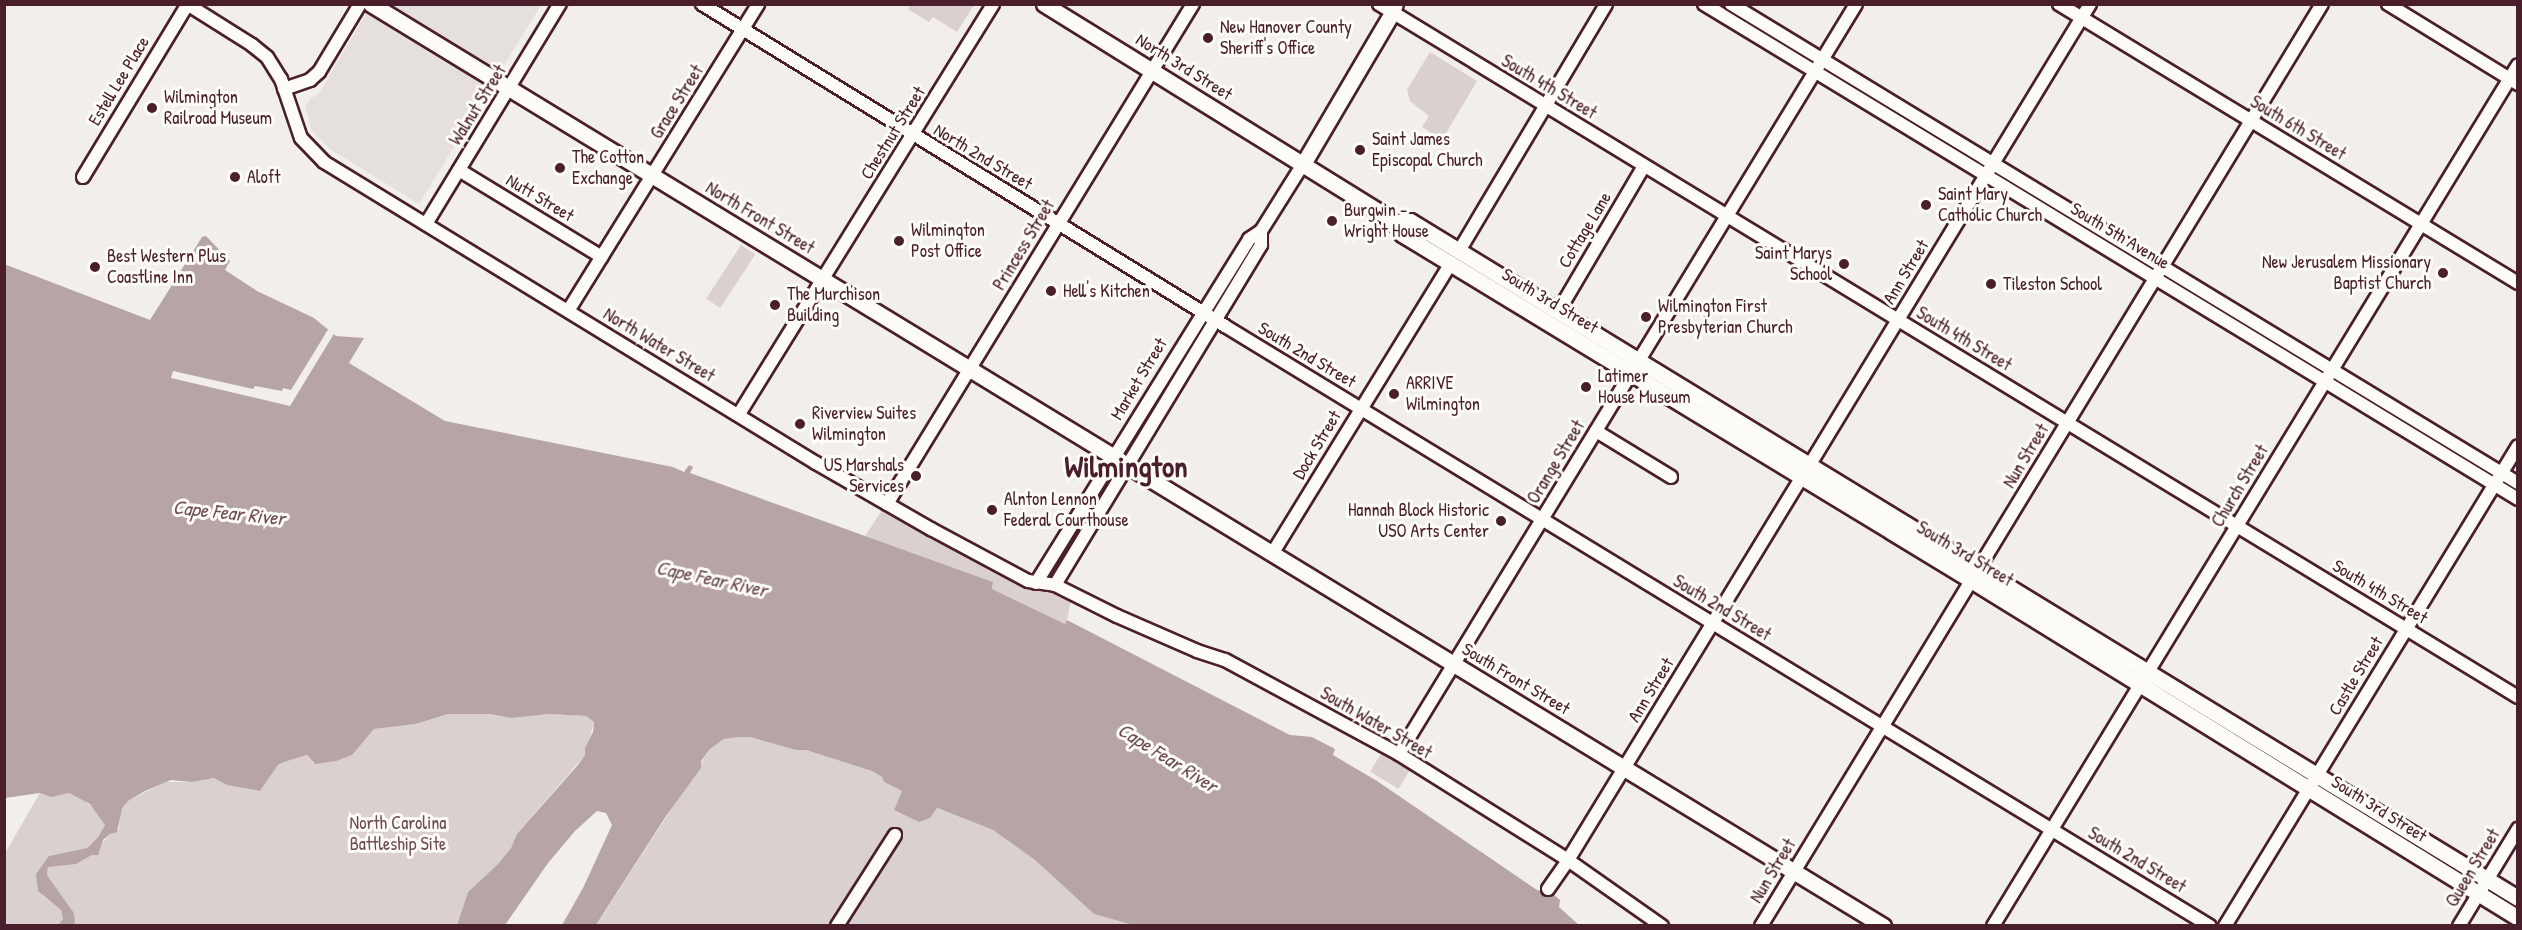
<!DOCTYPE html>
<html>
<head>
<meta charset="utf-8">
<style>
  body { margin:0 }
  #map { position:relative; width:2522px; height:930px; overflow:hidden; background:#f2efeb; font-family:"Patrick Hand",sans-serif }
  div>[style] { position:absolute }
  .built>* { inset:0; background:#e5dfdd }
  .green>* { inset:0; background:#d9d0cf; transform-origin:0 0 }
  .water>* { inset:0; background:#b7a5a6 }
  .pier>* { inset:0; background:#f2efeb }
  .roads { filter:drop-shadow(2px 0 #4a1f2b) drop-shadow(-2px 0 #4a1f2b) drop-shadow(0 2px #4a1f2b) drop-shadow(0 -2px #4a1f2b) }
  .minor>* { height:12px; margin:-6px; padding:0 6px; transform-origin:6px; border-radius:6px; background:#fdfcf7 }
  .major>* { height:15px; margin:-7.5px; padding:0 7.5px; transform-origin:7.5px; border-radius:7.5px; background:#fdfcf7 }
  .dots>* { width:16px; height:16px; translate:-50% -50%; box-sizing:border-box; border:3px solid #fdfcf7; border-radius:50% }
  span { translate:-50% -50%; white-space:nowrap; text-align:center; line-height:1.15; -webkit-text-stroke:6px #fdfcf7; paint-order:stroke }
  .poi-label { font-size:18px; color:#4a1f2b }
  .left { translate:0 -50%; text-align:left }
  .right { translate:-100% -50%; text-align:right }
  .street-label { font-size:18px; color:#4a1f2b }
  .park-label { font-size:18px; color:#6e4b54 }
  .water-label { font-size:20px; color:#704e56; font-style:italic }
  .town-label { font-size:30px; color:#4a1f2b; font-weight:700 }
  .frame { position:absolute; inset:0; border:6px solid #4a1f2b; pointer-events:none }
</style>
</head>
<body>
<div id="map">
  <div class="built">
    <i style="clip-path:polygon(371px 5px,541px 5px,419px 204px,330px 149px,312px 131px,305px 106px,311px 98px,318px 95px)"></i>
  </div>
  <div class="green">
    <i style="clip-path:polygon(910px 5px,910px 4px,974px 5px,957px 32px,933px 17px,929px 22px,908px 9px)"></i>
    <i style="clip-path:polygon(1430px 52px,1477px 81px,1442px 140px,1422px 127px,1429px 116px,1410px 101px,1407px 90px)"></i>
    <i style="left:741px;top:245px;width:17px;height:64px;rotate:33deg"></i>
    <i style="clip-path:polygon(883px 509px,1028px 586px,1054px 589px,1071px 600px,1067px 620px,1065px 624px,992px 589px,993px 582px,865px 536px)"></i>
    <i style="clip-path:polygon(448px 714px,490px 714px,512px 718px,549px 714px,586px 716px,594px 722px,585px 755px,517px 834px,511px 848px,498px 864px,468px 892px,457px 925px,73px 925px,74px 913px,47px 875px,48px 867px,52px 865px,76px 864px,92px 855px,110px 834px,119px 829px,120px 814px,128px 801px,165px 782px,192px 782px,214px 778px,228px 785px,260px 791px,278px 765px,284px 762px,307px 755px,313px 763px,362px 743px,374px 729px,416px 724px)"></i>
    <i style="clip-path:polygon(739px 737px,750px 737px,796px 750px,806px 750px,872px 771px,882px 777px,884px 782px,902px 791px,894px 810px,903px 814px,936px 808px,993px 830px,1035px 860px,1094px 914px,1133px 925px,596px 926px,710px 749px,724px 739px)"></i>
    <i style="left:1382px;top:752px;width:33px;height:23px;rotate:31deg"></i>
    <i style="clip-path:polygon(40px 793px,51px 796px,69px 793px,79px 797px,94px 808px,105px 825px,98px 837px,87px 848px,49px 856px,42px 895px,61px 910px,63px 919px,58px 925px,5px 926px,5px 853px)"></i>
  </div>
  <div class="water">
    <i style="clip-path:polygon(206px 236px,230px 261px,225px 270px,257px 291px,314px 318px,336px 336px,364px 338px,349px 363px,445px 421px,673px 467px,684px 472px,689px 465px,693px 467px,690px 473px,993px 582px,992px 589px,1065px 624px,1067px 620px,1290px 735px,1312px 737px,1335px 749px,1333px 755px,1377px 781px,1537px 890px,1553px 894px,1560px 900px,1559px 907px,1579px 925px,1133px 925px,1094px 914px,1035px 860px,993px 830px,937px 808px,930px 818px,919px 822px,894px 810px,902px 791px,884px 782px,882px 777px,872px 771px,806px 750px,796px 750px,750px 737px,739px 737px,724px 739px,710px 749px,701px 761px,701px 768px,666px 816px,596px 925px,562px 925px,583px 888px,612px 825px,606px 813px,597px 811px,575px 831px,548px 863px,505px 925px,457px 925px,468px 892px,498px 864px,511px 848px,517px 834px,577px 766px,585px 755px,585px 748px,593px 732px,594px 722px,586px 716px,549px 714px,512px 718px,490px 714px,448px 714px,416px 724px,374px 729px,352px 755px,336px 761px,315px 764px,307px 755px,284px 762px,278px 765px,260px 791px,227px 785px,214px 778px,192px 782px,171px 780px,145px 791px,128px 801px,122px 809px,117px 832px,110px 834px,103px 840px,98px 855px,92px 855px,76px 864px,48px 867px,47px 875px,74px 913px,75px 922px,73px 925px,58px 925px,63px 919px,61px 910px,38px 891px,36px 874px,49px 856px,87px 848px,98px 837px,105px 825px,90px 804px,69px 793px,51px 797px,40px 793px,5px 798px,4px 264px,150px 320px,202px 237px)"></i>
  </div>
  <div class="pier">
    <i style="clip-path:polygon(329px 328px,335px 332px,290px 406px,171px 378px,173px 371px,253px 389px,255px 386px,282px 391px,283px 388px,291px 390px)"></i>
  </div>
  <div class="roads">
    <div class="minor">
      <i style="left:187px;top:4px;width:77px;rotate:32.2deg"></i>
      <i style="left:252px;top:45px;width:19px;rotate:39deg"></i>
      <i style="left:267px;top:57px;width:26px;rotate:58deg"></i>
      <i style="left:281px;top:79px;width:62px;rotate:71.3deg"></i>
      <i style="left:301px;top:138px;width:33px;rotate:46deg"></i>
      <i style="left:324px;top:162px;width:577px;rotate:31.46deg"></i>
      <i style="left:816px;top:463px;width:133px;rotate:29.9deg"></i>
      <i style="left:931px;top:529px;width:110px;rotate:28.2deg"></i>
      <i style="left:1028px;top:581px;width:27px;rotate:8deg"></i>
      <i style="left:1055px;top:585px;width:69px;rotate:26.6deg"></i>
      <i style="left:1117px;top:616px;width:87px;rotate:23.6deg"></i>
      <i style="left:1197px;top:651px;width:29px;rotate:18deg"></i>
      <i style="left:1225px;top:660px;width:198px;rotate:28.4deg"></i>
      <i style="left:1399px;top:754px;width:199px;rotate:32.1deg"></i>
      <i style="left:1568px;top:860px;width:115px;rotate:35.1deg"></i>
      <i style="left:702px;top:4px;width:614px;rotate:31.62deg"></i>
      <i style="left:1225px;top:326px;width:1153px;rotate:31.35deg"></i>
      <i style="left:1379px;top:4px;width:1333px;rotate:31.32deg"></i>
      <i style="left:1704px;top:4px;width:953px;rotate:31.3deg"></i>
      <i style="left:1731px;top:4px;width:921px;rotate:31.33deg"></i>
      <i style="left:2059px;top:4px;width:537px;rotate:31.29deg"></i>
      <i style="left:2388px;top:4px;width:153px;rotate:31.6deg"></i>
      <i style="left:284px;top:89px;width:28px;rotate:-19deg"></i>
      <i style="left:310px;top:80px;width:12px;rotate:-42deg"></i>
      <i style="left:319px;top:72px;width:79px;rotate:-58.9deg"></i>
      <i style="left:459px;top:170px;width:167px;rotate:31.3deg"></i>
      <i style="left:83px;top:177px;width:201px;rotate:-58.8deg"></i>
      <i style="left:426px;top:224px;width:258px;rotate:-58.7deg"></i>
      <i style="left:1459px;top:251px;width:287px;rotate:-59.2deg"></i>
      <i style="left:568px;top:311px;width:361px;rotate:-58.2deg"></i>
      <i style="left:1558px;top:312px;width:169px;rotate:-59.5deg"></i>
      <i style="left:739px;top:414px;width:482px;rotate:-58.2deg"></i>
      <i style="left:1596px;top:431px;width:88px;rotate:31.5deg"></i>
      <i style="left:1809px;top:466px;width:541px;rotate:-58.69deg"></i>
      <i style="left:887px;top:504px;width:586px;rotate:-58.53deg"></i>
      <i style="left:1272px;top:554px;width:342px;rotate:-58.4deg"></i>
      <i style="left:1036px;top:583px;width:405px;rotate:-58.2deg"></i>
      <i style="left:1249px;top:239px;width:14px;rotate:-34deg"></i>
      <i style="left:1261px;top:231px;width:79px;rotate:-57.9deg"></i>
      <i style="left:1055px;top:585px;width:398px;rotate:-58.8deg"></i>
      <i style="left:1261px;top:245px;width:14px;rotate:-90deg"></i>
      <i style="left:1399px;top:754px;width:878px;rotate:-58.64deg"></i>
      <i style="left:1548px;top:889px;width:35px;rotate:-55deg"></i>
      <i style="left:1568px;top:860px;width:449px;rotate:-58.6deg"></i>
      <i style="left:837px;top:926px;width:108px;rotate:-57.5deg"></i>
      <i style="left:1761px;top:926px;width:1079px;rotate:-58.68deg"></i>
      <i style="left:1993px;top:926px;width:1008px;rotate:-58.63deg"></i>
      <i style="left:2225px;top:926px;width:562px;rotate:-58.6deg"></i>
      <i style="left:2459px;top:926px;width:114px;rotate:-58.7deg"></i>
    </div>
    <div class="major">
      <i style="left:371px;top:4px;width:1771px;rotate:31.37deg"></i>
      <i style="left:1044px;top:4px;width:413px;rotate:31.8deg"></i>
      <i style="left:1395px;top:222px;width:14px;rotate:60deg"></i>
      <i style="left:1402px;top:234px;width:666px;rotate:31.3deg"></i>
      <i style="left:1971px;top:580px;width:643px;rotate:31.71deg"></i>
      <i style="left:1303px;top:164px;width:175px;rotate:-59.5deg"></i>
      <i style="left:1392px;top:13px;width:9px;rotate:-72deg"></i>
      <i style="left:1395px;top:222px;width:15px;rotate:-4deg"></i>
      <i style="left:1410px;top:221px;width:1298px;rotate:31.43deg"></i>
    </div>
  </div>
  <div class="dots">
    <i style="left:1208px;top:38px;background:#4a1f2b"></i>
    <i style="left:152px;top:108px;background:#4a1f2b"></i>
    <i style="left:1360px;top:150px;background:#4a1f2b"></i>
    <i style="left:560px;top:168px;background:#4a1f2b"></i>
    <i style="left:235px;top:177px;background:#4a1f2b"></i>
    <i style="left:1926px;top:205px;background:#4a1f2b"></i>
    <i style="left:1332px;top:221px;background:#4a1f2b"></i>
    <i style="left:899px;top:241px;background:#4a1f2b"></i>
    <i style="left:1844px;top:264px;background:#4a1f2b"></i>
    <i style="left:95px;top:267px;background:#4a1f2b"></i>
    <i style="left:2443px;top:273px;background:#4a1f2b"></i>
    <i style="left:1991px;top:284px;background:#4a1f2b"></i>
    <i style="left:1051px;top:291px;background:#4a1f2b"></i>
    <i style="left:775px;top:305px;background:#4a1f2b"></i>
    <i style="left:1646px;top:317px;background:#4a1f2b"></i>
    <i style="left:1586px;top:387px;background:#4a1f2b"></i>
    <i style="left:1394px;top:394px;background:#4a1f2b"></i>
    <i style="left:800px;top:424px;background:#4a1f2b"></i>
    <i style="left:916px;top:476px;background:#4a1f2b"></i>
    <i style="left:992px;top:510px;background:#4a1f2b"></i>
    <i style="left:1501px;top:521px;background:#4a1f2b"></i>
  </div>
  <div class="poi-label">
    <span class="left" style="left:1220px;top:38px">New Hanover County<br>Sheriff's Office</span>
    <span class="left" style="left:164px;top:108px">Wilmington<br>Railroad Museum</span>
    <span class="left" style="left:1372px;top:150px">Saint James<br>Episcopal Church</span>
    <span class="left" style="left:572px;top:168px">The Cotton<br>Exchange</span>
    <span class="left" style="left:247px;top:177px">Aloft</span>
    <span class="left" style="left:1938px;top:205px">Saint Mary<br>Catholic Church</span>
    <span class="left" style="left:1344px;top:221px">Burgwin -<br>Wright House</span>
    <span class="left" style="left:911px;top:241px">Wilmington<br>Post Office</span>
    <span class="right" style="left:1832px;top:264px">Saint Marys<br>School</span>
    <span class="left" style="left:107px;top:267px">Best Western Plus<br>Coastline Inn</span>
    <span class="right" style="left:2431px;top:273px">New Jerusalem Missionary<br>Baptist Church</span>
    <span class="left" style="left:2003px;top:284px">Tileston School</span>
    <span class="left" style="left:1063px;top:291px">Hell's Kitchen</span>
    <span class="left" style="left:787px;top:305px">The Murchison<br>Building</span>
    <span class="left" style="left:1658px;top:317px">Wilmington First<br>Presbyterian Church</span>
    <span class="left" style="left:1598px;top:387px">Latimer<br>House Museum</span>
    <span class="left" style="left:1406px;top:394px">ARRIVE<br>Wilmington</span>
    <span class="left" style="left:812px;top:424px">Riverview Suites<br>Wilmington</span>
    <span class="right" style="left:904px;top:476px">US Marshals<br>Services</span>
    <span class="left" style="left:1004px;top:510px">Alnton Lennon<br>Federal Courthouse</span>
    <span class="right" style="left:1489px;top:521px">Hannah Block Historic<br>USO Arts Center</span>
  </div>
  <div class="street-label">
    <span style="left:1184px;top:67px;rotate:32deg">North 3rd Street</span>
    <span style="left:119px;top:81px;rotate:-59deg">Estell Lee Place</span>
    <span style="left:1549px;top:87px;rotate:31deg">South 4th Street</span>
    <span style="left:677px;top:102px;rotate:-58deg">Grace Street</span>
    <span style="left:478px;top:105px;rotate:-58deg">Walnut Street</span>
    <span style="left:2298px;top:128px;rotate:31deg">South 6th Street</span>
    <span style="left:893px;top:133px;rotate:-58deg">Chestnut Street</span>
    <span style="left:983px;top:157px;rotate:31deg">North 2nd Street</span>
    <span style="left:540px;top:198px;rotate:31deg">Nutt Street</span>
    <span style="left:760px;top:218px;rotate:31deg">North Front Street</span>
    <span style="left:1585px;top:230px;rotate:-59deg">Cottage Lane</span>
    <span style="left:2120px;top:236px;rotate:31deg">South 5th Avenue</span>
    <span style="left:1024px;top:245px;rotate:-59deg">Princess Street</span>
    <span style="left:1906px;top:272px;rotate:-59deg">Ann Street</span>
    <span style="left:1550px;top:301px;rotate:31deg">South 3rd Street</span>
    <span style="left:1964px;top:339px;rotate:31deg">South 4th Street</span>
    <span style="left:659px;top:345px;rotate:31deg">North Water Street</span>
    <span style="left:1307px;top:355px;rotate:31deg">South 2nd Street</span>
    <span style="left:1139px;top:379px;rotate:-59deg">Market Street</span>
    <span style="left:1317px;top:445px;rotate:-59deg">Dock Street</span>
    <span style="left:2026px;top:456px;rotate:-59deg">Nun Street</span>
    <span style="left:1556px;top:462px;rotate:-59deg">Orange Street</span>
    <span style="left:2240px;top:486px;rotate:-59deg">Church Street</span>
    <span style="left:1965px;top:554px;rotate:31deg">South 3rd Street</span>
    <span style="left:2380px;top:592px;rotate:31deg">South 4th Street</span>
    <span style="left:1722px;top:608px;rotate:31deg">South 2nd Street</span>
    <span style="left:2356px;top:676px;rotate:-59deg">Castle Street</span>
    <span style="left:1516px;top:679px;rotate:31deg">South Front Street</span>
    <span style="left:1651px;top:690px;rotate:-59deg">Ann Street</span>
    <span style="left:1376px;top:723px;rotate:30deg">South Water Street</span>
    <span style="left:2379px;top:809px;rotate:32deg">South 3rd Street</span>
    <span style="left:2137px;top:860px;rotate:31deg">South 2nd Street</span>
    <span style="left:2473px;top:868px;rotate:-59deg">Queen Street</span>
    <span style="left:1773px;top:871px;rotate:-59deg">Nun Street</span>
  </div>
  <div class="park-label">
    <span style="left:398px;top:834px">North Carolina<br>Battleship Site</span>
  </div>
  <div class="water-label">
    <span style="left:229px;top:512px;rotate:6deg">Cape Fear River</span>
    <span style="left:712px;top:578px;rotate:12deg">Cape Fear River</span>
    <span style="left:1168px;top:757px;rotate:32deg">Cape Fear River</span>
  </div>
  <div class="town-label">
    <span style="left:1126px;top:466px">Wilmington</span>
  </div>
  <div class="frame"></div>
</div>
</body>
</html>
